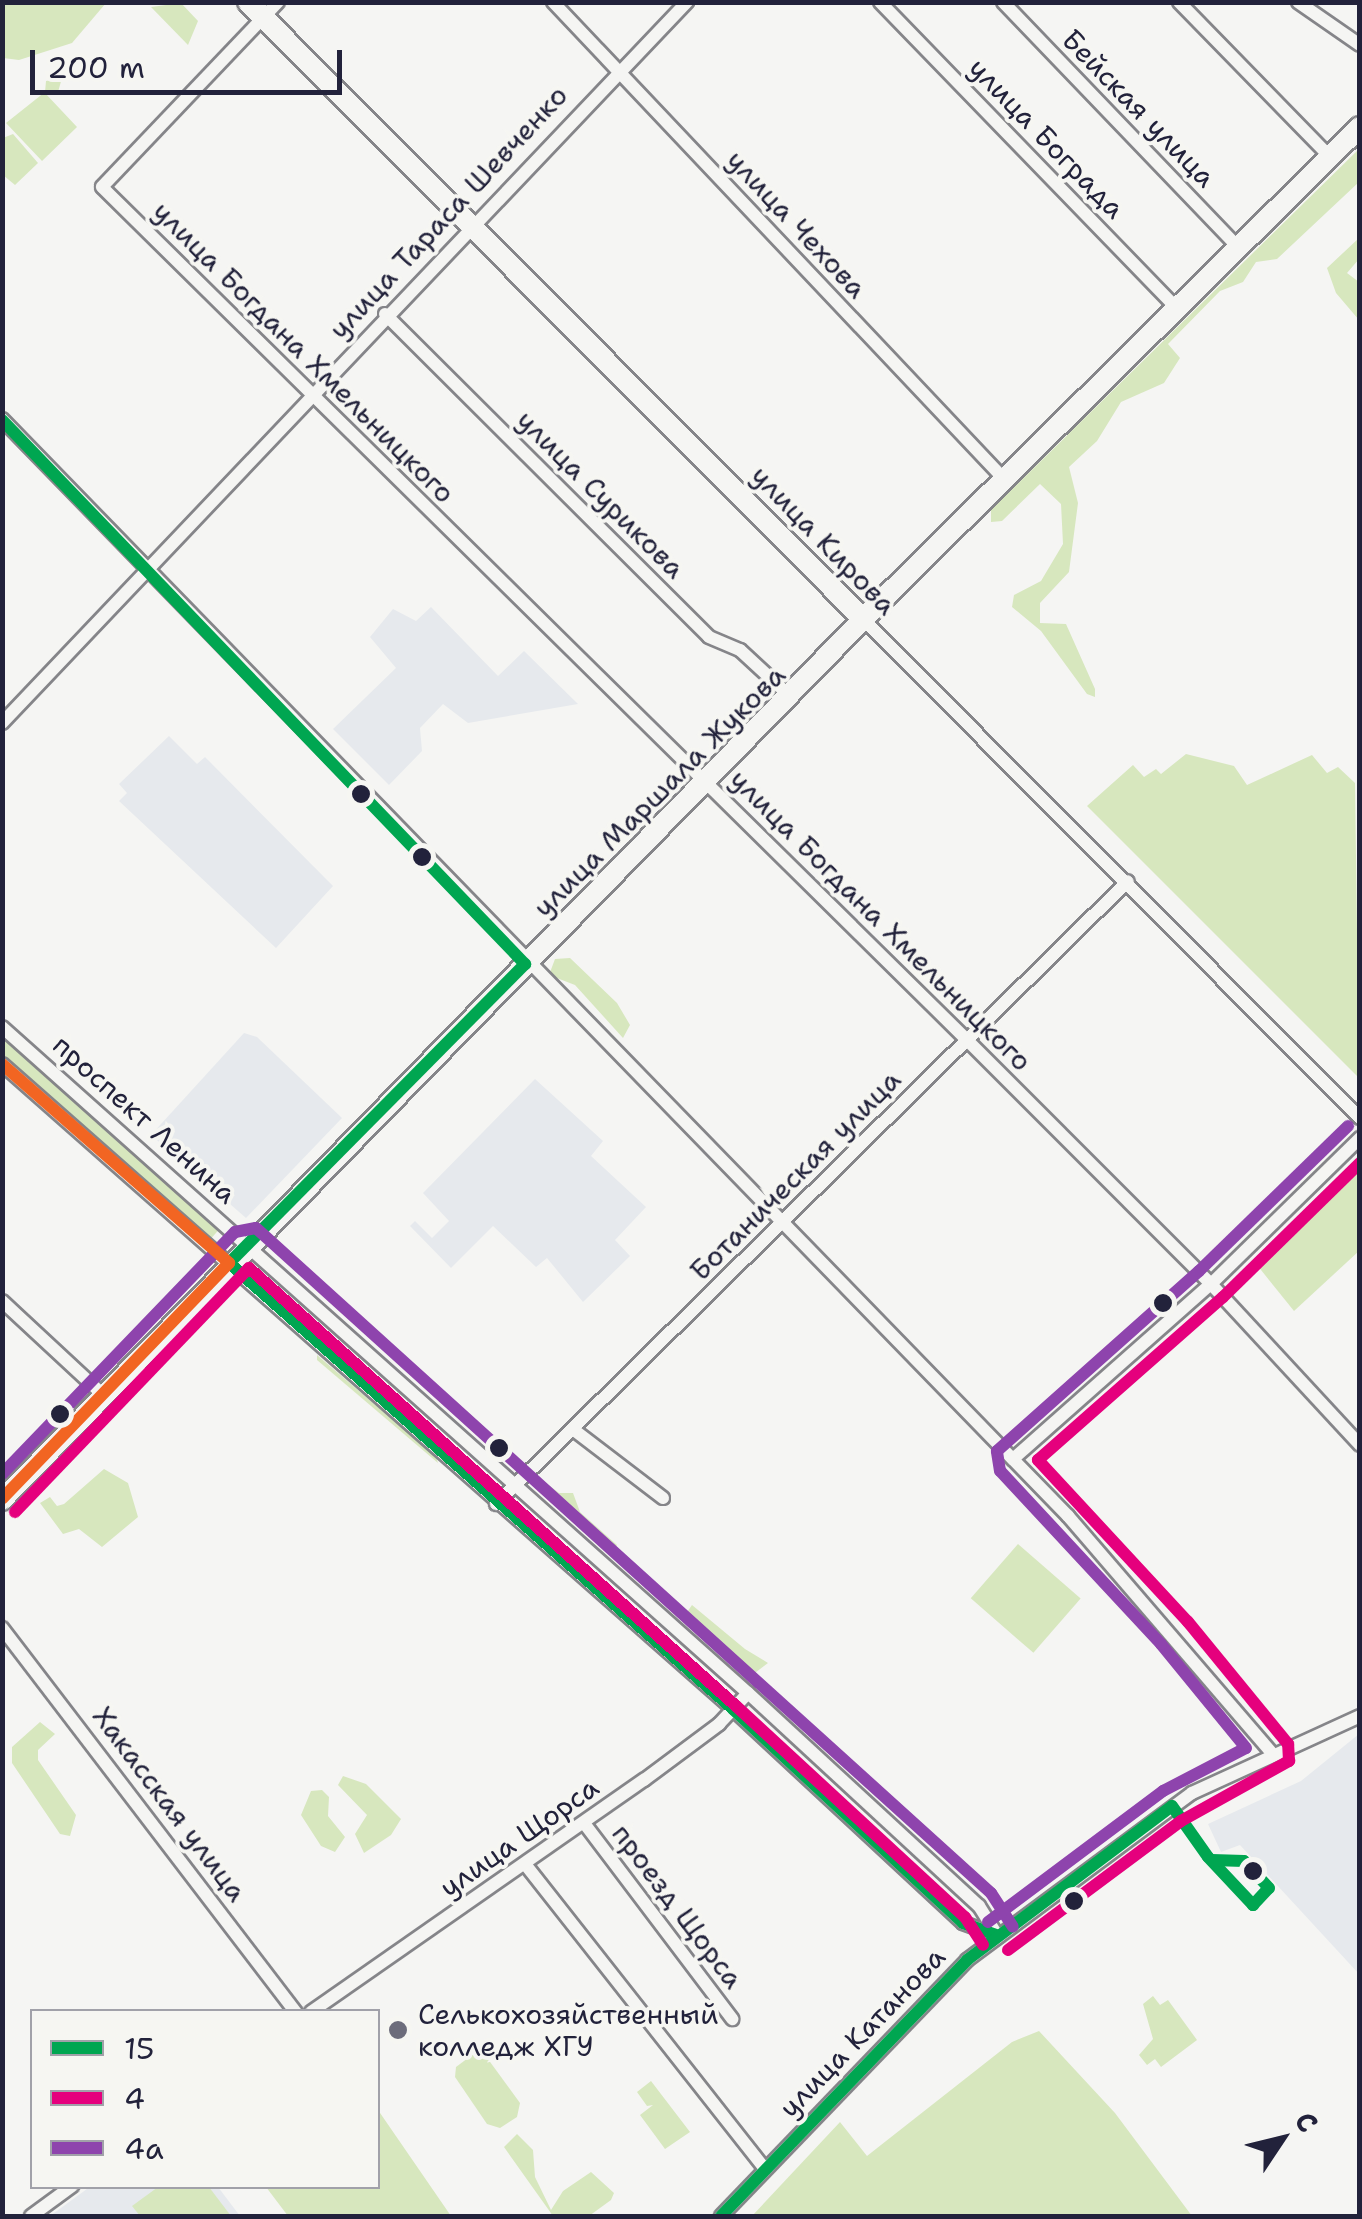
<!DOCTYPE html>
<html>
<head>
<meta charset="utf-8">
<style>
  body { margin:0 }
  #map { position:relative; width:1362px; height:2219px; overflow:hidden; background:#f5f5f3; font-family:"Shantell Sans",sans-serif }
  div>[style] { position:absolute }
  .built>* { inset:0; background:#e6e9ed }
  .green>* { inset:0; background:#d7e7be; transform-origin:0 0 }
  .roads { filter:drop-shadow(2px 0 #858589) drop-shadow(-2px 0 #858589) drop-shadow(0 2px #858589) drop-shadow(0 -2px #858589) }
  .minor>* { height:12px; margin:-6px; padding:0 6px; transform-origin:6px; border-radius:6px; background:#f5f5f3 }
  .primary>* { height:20px; margin:-10px; padding:0 10px; transform-origin:10px; border-radius:10px; background:#f5f5f3 }
  .bus-1>* { height:12px; margin:-6px; padding:0 6px; transform-origin:6px; border-radius:6px; background:#00a651 }
  .bus-2>* { height:12px; margin:-6px; padding:0 6px; transform-origin:6px; border-radius:6px; background:#e5007d }
  .bus-3>* { height:12px; margin:-6px; padding:0 6px; transform-origin:6px; border-radius:6px; background:#8e44ad }
  .bus-4>* { height:12px; margin:-6px; padding:0 6px; transform-origin:6px; border-radius:6px; background:#f26522 }
  .dots>* { width:28px; height:28px; translate:-50% -50%; box-sizing:border-box; border:5px solid #f6f6f2; border-radius:50% }
  span { translate:-50% -50%; white-space:nowrap; text-align:center; line-height:1.15; -webkit-text-stroke:8px #f6f6f2; paint-order:stroke }
  .street-label { font-size:28px; color:#22223b }
  .poi-label { font-size:28px; color:#22223b }
  .left { translate:0 -50%; text-align:left }
  .frame { position:absolute; inset:0; border:5px solid #22223b; pointer-events:none }
  .legend { position:absolute; left:30px; top:2009px; width:350px; height:180px; box-sizing:border-box; background:#f6f6f2; border:2px solid #a1a1a9; margin:0; padding:12px 18px; list-style:none; font-size:30px; color:#22223b }
  .legend li { display:flex; align-items:center; gap:20px; height:50px }
  .legend b { width:50px; border:2px solid #a1a1a9 }
  .north { position:absolute; left:1232px; top:2089px; width:100px; height:100px; -webkit-text-stroke:8px #f6f6f2; paint-order:stroke; rotate:55deg; font-size:28px; font-weight:700; line-height:40px; text-align:center; color:#22223b }
  .north::after { content:''; display:block; margin:auto; width:35px; height:45px; background:#22223b; clip-path:polygon(50% 0,100% 100%,50% 72%,0 100%) }
  .scale { position:absolute; left:30px; top:50px; width:312px; height:45px; box-sizing:border-box; border:5px solid #22223b; border-top:0; padding-left:12px; font-size:30px; line-height:35px; white-space:nowrap; color:#22223b; -webkit-text-stroke:8px #f6f6f2; paint-order:stroke }
</style>
</head>
<body>
<div id="map">
  <div class="built">
    <i style="clip-path:polygon(431px 607px,498px 676px,524px 651px,578px 704px,468px 723px,443px 704px,420px 728px,422px 751px,389px 785px,333px 729px,396px 668px,370px 637px,393px 609px,416px 621px)"></i>
    <i style="clip-path:polygon(169px 736px,197px 764px,205px 757px,333px 886px,276px 948px,119px 801px,127px 793px,119px 784px)"></i>
    <i style="clip-path:polygon(244px 1033px,257px 1037px,342px 1118px,246px 1218px,151px 1135px)"></i>
    <i style="clip-path:polygon(535px 1079px,603px 1141px,591px 1156px,646px 1207px,615px 1240px,630px 1256px,583px 1302px,547px 1258px,536px 1267px,493px 1226px,451px 1268px,410px 1226px,415px 1221px,432px 1238px,449px 1221px,423px 1193px)"></i>
    <i style="clip-path:polygon(1359px 1734px,1359px 1974px,1240px 1845px,1221px 1852px,1208px 1824px,1301px 1781px)"></i>
    <i style="clip-path:polygon(91px 2186px,218px 2187px,240px 2216px,50px 2216px)"></i>
  </div>
  <div class="green">
    <i style="clip-path:polygon(2px 3px,3px 2px,106px 3px,72px 43px,19px 60px,3px 58px)"></i>
    <i style="clip-path:polygon(181px 3px,198px 21px,188px 45px,151px 7px)"></i>
    <i style="clip-path:polygon(62px 78px,58px 92px,45px 93px,77px 127px,42px 161px,6px 123px,45px 92px,46px 81px)"></i>
    <i style="clip-path:polygon(13px 134px,38px 163px,15px 185px,3px 175px,3px 138px)"></i>
    <i style="clip-path:polygon(1359px 149px,1359px 182px,1277px 259px,1256px 262px,1243px 282px,1220px 291px,1168px 344px,1180px 358px,1164px 383px,1121px 402px,1097px 441px,1069px 467px,1078px 503px,1069px 572px,1040px 603px,1040px 623px,1066px 624px,1095px 689px,1095px 697px,1087px 694px,1041px 631px,1012px 607px,1014px 595px,1041px 581px,1063px 544px,1061px 504px,1040px 484px,1002px 521px,991px 522px,991px 510px)"></i>
    <i style="clip-path:polygon(1359px 238px,1359px 259px,1347px 273px,1359px 282px,1359px 320px,1336px 293px,1327px 268px)"></i>
    <i style="clip-path:polygon(1186px 754px,1234px 766px,1247px 785px,1312px 755px,1327px 773px,1338px 767px,1355px 783px,1359px 1078px,1087px 806px,1133px 765px,1144px 777px,1156px 769px,1161px 774px)"></i>
    <i style="clip-path:polygon(570px 958px,617px 1003px,630px 1025px,623px 1038px,575px 985px,549px 975px,555px 959px)"></i>
    <i style="left:3px;top:1036px;width:290px;height:17px;rotate:41deg"></i>
    <i style="clip-path:polygon(1359px 1156px,1359px 1251px,1294px 1311px,1253px 1260px)"></i>
    <i style="clip-path:polygon(317px 1355px,436px 1457px,438px 1463px,317px 1360px)"></i>
    <i style="clip-path:polygon(104px 1469px,128px 1483px,138px 1517px,102px 1547px,79px 1529px,63px 1534px,40px 1503px,50px 1497px,57px 1506px,64px 1504px)"></i>
    <i style="clip-path:polygon(537px 1476px,559px 1493px,573px 1493px,580px 1512px,617px 1545px,614px 1551px,531px 1482px)"></i>
    <i style="left:1018px;top:1544px;width:83px;height:72px;rotate:41deg"></i>
    <i style="clip-path:polygon(692px 1605px,745px 1649px,768px 1663px,751px 1676px,683px 1618px)"></i>
    <i style="clip-path:polygon(40px 1722px,55px 1734px,38px 1750px,38px 1760px,76px 1815px,70px 1836px,60px 1834px,12px 1763px,12px 1747px)"></i>
    <i style="clip-path:polygon(343px 1776px,366px 1784px,401px 1819px,391px 1835px,364px 1853px,355px 1834px,367px 1815px,338px 1785px)"></i>
    <i style="clip-path:polygon(322px 1790px,329px 1797px,328px 1816px,345px 1837px,335px 1852px,321px 1846px,301px 1815px,311px 1791px)"></i>
    <i style="clip-path:polygon(1153px 1996px,1160px 2005px,1168px 2000px,1197px 2040px,1161px 2067px,1155px 2059px,1147px 2065px,1139px 2055px,1153px 2039px,1143px 2004px)"></i>
    <i style="clip-path:polygon(1039px 2031px,1115px 2113px,1192px 2216px,752px 2216px,840px 2122px,867px 2156px,1012px 2042px)"></i>
    <i style="clip-path:polygon(472px 2055px,485px 2055px,520px 2103px,517px 2117px,500px 2128px,487px 2124px,455px 2077px,456px 2067px)"></i>
    <i style="clip-path:polygon(651px 2081px,690px 2132px,665px 2149px,640px 2115px,653px 2105px,647px 2106px,637px 2092px)"></i>
    <i style="clip-path:polygon(378px 2110px,451px 2216px,288px 2216px,266px 2187px,378px 2186px)"></i>
    <i style="clip-path:polygon(517px 2134px,533px 2150px,535px 2177px,551px 2210px,563px 2191px,591px 2172px,614px 2193px,611px 2200px,589px 2216px,553px 2216px,504px 2147px)"></i>
    <i style="clip-path:polygon(158px 2187px,209px 2187px,231px 2216px,140px 2216px,132px 2206px)"></i>
  </div>
  <div class="roads">
    <div class="minor">
      <i style="left:278px;top:2px;width:255px;rotate:133.6deg"></i>
      <i style="left:102px;top:187px;width:1215px;rotate:44.6deg"></i>
      <i style="left:967px;top:1040px;width:345px;rotate:45deg"></i>
      <i style="left:1211px;top:1284px;width:219px;rotate:47.2deg"></i>
      <i style="left:553px;top:2px;width:656px;rotate:46.6deg"></i>
      <i style="left:880px;top:2px;width:428px;rotate:45.9deg"></i>
      <i style="left:1003px;top:2px;width:341px;rotate:46.2deg"></i>
      <i style="left:1179px;top:2px;width:216px;rotate:45.7deg"></i>
      <i style="left:1298px;top:2px;width:75px;rotate:34.7deg"></i>
      <i style="left:385px;top:314px;width:457px;rotate:44.9deg"></i>
      <i style="left:709px;top:637px;width:34px;rotate:23deg"></i>
      <i style="left:740px;top:650px;width:69px;rotate:42.7deg"></i>
      <i style="left:2px;top:419px;width:1530px;rotate:45.82deg"></i>
      <i style="left:1068px;top:1516px;width:314px;rotate:49.3deg"></i>
      <i style="left:864px;top:620px;width:703px;rotate:45.12deg"></i>
      <i style="left:2px;top:723px;width:995px;rotate:-46.47deg"></i>
      <i style="left:2px;top:1027px;width:1000px;rotate:41.76deg"></i>
      <i style="left:748px;top:1693px;width:314px;rotate:42.7deg"></i>
      <i style="left:979px;top:1906px;width:36px;rotate:58deg"></i>
      <i style="left:2px;top:1064px;width:975px;rotate:41.42deg"></i>
      <i style="left:733px;top:1709px;width:314px;rotate:42.9deg"></i>
      <i style="left:963px;top:1923px;width:37px;rotate:20deg"></i>
      <i style="left:2px;top:1301px;width:138px;rotate:42.9deg"></i>
      <i style="left:574px;top:1430px;width:112px;rotate:37.4deg"></i>
      <i style="left:1013px;top:1459px;width:264px;rotate:-41.5deg"></i>
      <i style="left:1211px;top:1284px;width:209px;rotate:-44.4deg"></i>
      <i style="left:496px;top:1504px;width:887px;rotate:-44.59deg"></i>
      <i style="left:2px;top:1628px;width:484px;rotate:52.6deg"></i>
      <i style="left:584px;top:1823px;width:246px;rotate:52.9deg"></i>
      <i style="left:525px;top:1864px;width:388px;rotate:51.8deg"></i>
      <i style="left:311px;top:2012px;width:406px;rotate:-34.9deg"></i>
      <i style="left:644px;top:1780px;width:94px;rotate:-36.7deg"></i>
      <i style="left:719px;top:1724px;width:42px;rotate:-46.9deg"></i>
      <i style="left:31px;top:2216px;width:51px;rotate:-36.2deg"></i>
      <i style="left:721px;top:2216px;width:355px;rotate:-46.1deg"></i>
      <i style="left:967px;top:1960px;width:280px;rotate:-36.6deg"></i>
      <i style="left:1192px;top:1793px;width:185px;rotate:-24.6deg"></i>
    </div>
    <div class="primary">
      <i style="left:248px;top:2px;width:873px;rotate:45.09deg"></i>
      <i style="left:2px;top:1500px;width:1253px;rotate:-45.65deg"></i>
      <i style="left:878px;top:604px;width:678px;rotate:-44.7deg"></i>
    </div>
  </div>
  <div class="bus-1">
    <i style="left:2px;top:420px;width:755px;rotate:46.13deg"></i>
    <i style="left:525px;top:964px;width:421px;rotate:134.7deg"></i>
    <i style="left:229px;top:1263px;width:673px;rotate:41.51deg"></i>
    <i style="left:733px;top:1709px;width:314px;rotate:42.9deg"></i>
    <i style="left:963px;top:1923px;width:37px;rotate:20deg"></i>
    <i style="left:721px;top:2216px;width:355px;rotate:-46.1deg"></i>
    <i style="left:967px;top:1960px;width:256px;rotate:-36.9deg"></i>
    <i style="left:1172px;top:1806px;width:62px;rotate:54.8deg"></i>
    <i style="left:1208px;top:1857px;width:66px;rotate:46.8deg"></i>
    <i style="left:1253px;top:1905px;width:23px;rotate:-47deg"></i>
    <i style="left:1269px;top:1888px;width:37px;rotate:-133deg"></i>
    <i style="left:1244px;top:1861px;width:32px;rotate:-178deg"></i>
  </div>
  <div class="bus-2">
    <i style="left:15px;top:1512px;width:338px;rotate:-46.2deg"></i>
    <i style="left:249px;top:1268px;width:655px;rotate:41.97deg"></i>
    <i style="left:736px;top:1706px;width:311px;rotate:42.7deg"></i>
    <i style="left:965px;top:1917px;width:33px;rotate:57deg"></i>
    <i style="left:1008px;top:1950px;width:216px;rotate:-36.7deg"></i>
    <i style="left:1181px;top:1821px;width:124px;rotate:-29.1deg"></i>
    <i style="left:1289px;top:1761px;width:17px;rotate:-93deg"></i>
    <i style="left:1288px;top:1744px;width:158px;rotate:-129.3deg"></i>
    <i style="left:1188px;top:1622px;width:221px;rotate:-132.8deg"></i>
    <i style="left:1038px;top:1460px;width:247px;rotate:-41.4deg"></i>
    <i style="left:1223px;top:1297px;width:192px;rotate:-44.4deg"></i>
  </div>
  <div class="bus-3">
    <i style="left:2px;top:1474px;width:336px;rotate:-46.1deg"></i>
    <i style="left:235px;top:1232px;width:21px;rotate:-11deg"></i>
    <i style="left:256px;top:1228px;width:991px;rotate:42.14deg"></i>
    <i style="left:991px;top:1893px;width:40px;rotate:57.1deg"></i>
    <i style="left:988px;top:1922px;width:219px;rotate:-36.8deg"></i>
    <i style="left:1163px;top:1791px;width:93px;rotate:-27.4deg"></i>
    <i style="left:1246px;top:1748px;width:134px;rotate:-129.3deg"></i>
    <i style="left:1161px;top:1644px;width:236px;rotate:-132.9deg"></i>
    <i style="left:1000px;top:1471px;width:20px;rotate:-99deg"></i>
    <i style="left:997px;top:1451px;width:271px;rotate:-41.7deg"></i>
    <i style="left:1199px;top:1271px;width:208px;rotate:-44.2deg"></i>
  </div>
  <div class="bus-4">
    <i style="left:2px;top:1064px;width:302px;rotate:41.2deg"></i>
    <i style="left:229px;top:1263px;width:327px;rotate:133.9deg"></i>
  </div>
  <div class="dots">
    <i style="left:361px;top:794px;background:#22223b"></i>
    <i style="left:422px;top:857px;background:#22223b"></i>
    <i style="left:1163px;top:1303px;background:#22223b"></i>
    <i style="left:60px;top:1414px;background:#22223b"></i>
    <i style="left:499px;top:1448px;background:#22223b"></i>
    <i style="left:1253px;top:1871px;background:#22223b"></i>
    <i style="left:1074px;top:1901px;background:#22223b"></i>
    <i style="left:398px;top:2030px;background:#6c6c7b"></i>
  </div>
  <div class="street-label">
    <span style="left:1139px;top:108px;rotate:46deg">Бейская улица</span>
    <span style="left:1047px;top:138px;rotate:46deg">улица Бограда</span>
    <span style="left:448px;top:212px;rotate:-47deg">улица Тараса Шевченко</span>
    <span style="left:797px;top:224px;rotate:47deg">улица Чехова</span>
    <span style="left:304px;top:352px;rotate:45deg">улица Богдана Хмельницкого</span>
    <span style="left:601px;top:494px;rotate:45deg">улица Сурикова</span>
    <span style="left:824px;top:540px;rotate:46deg">улица Кирова</span>
    <span style="left:659px;top:791px;rotate:-45deg">улица Маршала Жукова</span>
    <span style="left:881px;top:920px;rotate:45deg">улица Богдана Хмельницкого</span>
    <span style="left:145px;top:1119px;rotate:42deg">проспект Ленина</span>
    <span style="left:795px;top:1175px;rotate:-45deg">Ботаническая улица</span>
    <span style="left:170px;top:1804px;rotate:53deg">Хакасская улица</span>
    <span style="left:519px;top:1837px;rotate:-35deg">улица Щорса</span>
    <span style="left:678px;top:1906px;rotate:53deg">проезд Щорса</span>
    <span style="left:862px;top:2032px;rotate:-46deg">улица Катанова</span>
  </div>
  <div class="poi-label">
    <span class="left" style="left:418px;top:2030px">Селькохозяйственный<br>колледж ХГУ</span>
  </div>
  <div class="frame"></div>
  <ul class="legend">
  <li><b style="height:12px;background:#00a651"></b>15</li>
  <li><b style="height:12px;background:#e5007d"></b>4</li>
  <li><b style="height:12px;background:#8e44ad"></b>4а</li>
  </ul>
  <div class="north">С</div>
  <div class="scale">200 m</div>
</div>
</body>
</html>
